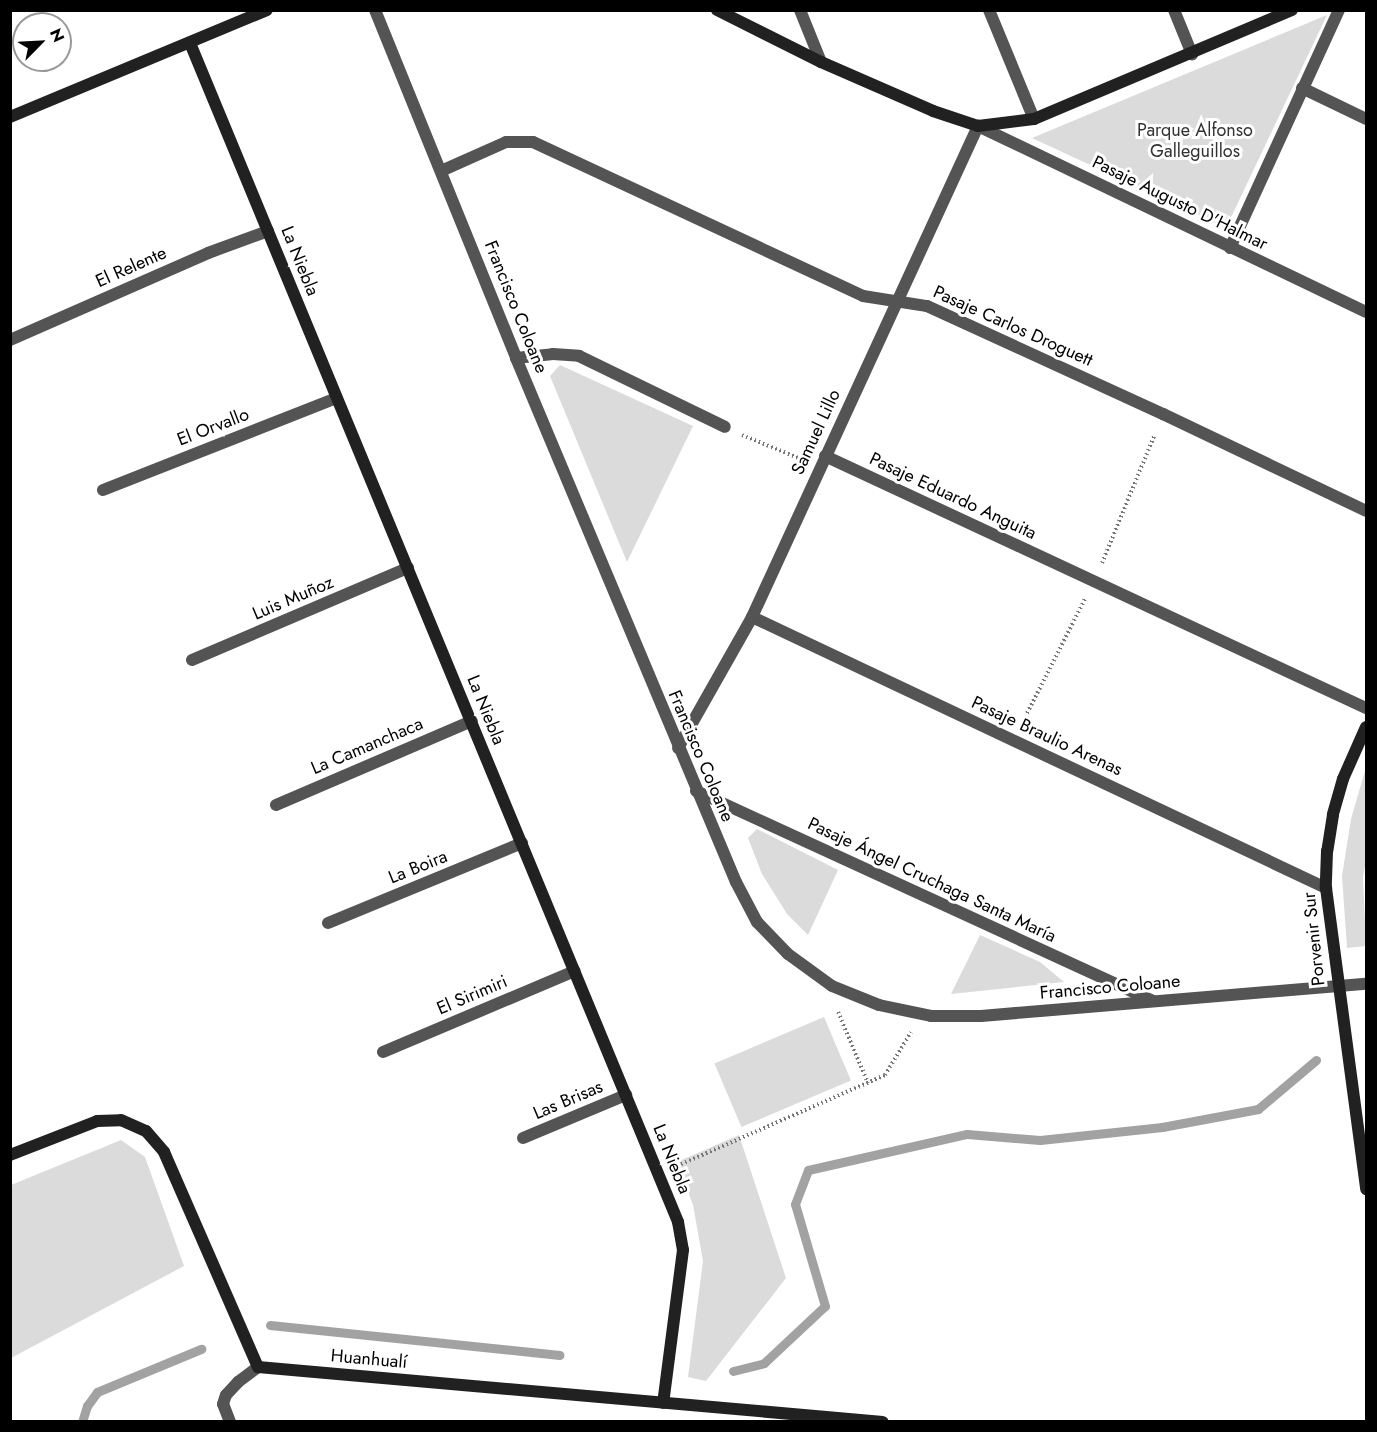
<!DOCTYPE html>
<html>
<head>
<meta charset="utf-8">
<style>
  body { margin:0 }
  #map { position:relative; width:1377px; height:1432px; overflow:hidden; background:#fff; font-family:Jost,sans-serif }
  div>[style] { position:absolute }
  .green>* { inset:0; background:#dbdbdb; transform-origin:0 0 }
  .stream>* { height:9px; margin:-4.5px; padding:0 4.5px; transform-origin:4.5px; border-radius:4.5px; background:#a2a2a2 }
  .path>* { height:4px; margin-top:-2px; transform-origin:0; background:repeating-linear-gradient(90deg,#767676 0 1.5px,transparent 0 4.5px) }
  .street>* { height:12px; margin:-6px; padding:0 6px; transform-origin:6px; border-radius:6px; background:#545454 }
  .secondary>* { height:12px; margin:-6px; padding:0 6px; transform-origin:6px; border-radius:6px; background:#212121 }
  span { translate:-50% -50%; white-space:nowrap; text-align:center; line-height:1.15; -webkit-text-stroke:6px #fff; paint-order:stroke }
  .park-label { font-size:18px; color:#323232 }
  .street-label { font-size:18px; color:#000 }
  .frame { position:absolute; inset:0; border:12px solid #000; pointer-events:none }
  .north { position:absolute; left:12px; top:12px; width:60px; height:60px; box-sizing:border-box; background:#fff; border:2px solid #999; border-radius:50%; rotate:66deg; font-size:16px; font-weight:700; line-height:24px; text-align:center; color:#000 }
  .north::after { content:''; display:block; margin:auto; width:21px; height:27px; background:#000; clip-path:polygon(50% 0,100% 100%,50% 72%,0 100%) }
</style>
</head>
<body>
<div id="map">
  <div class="green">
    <i style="clip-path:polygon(1327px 15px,1226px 228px,1032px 138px)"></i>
    <i style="clip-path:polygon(560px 365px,693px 426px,627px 562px,550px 376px)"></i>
    <i style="clip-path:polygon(1366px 767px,1366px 860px,1363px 877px,1366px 946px,1347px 948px,1342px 876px,1351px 819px)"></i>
    <i style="clip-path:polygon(757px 829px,838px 870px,808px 935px,787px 914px,762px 874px,748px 838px)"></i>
    <i style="clip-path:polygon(980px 935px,1040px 962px,1064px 982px,951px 994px)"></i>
    <i style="left:824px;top:1017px;width:69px;height:119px;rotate:67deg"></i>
    <i style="clip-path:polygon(739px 1135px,786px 1278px,706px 1381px,688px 1377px,703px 1261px,693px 1205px,677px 1162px)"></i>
    <i style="clip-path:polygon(121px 1140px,145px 1157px,184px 1266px,11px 1358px,11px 1185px)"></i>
  </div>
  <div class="stream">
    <i style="left:270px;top:1325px;width:291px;rotate:5.9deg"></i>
    <i style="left:733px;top:1371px;width:32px;rotate:-14deg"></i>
    <i style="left:764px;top:1363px;width:83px;rotate:-43.1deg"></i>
    <i style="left:825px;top:1306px;width:106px;rotate:-106.4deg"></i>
    <i style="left:795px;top:1204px;width:36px;rotate:-69deg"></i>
    <i style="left:808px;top:1170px;width:163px;rotate:-12.8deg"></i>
    <i style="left:967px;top:1134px;width:73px;rotate:4.7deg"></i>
    <i style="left:1040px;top:1140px;width:123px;rotate:-6.1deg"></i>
    <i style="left:1162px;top:1127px;width:98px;rotate:-10.6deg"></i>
    <i style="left:1258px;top:1109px;width:76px;rotate:-40.2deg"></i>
    <i style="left:82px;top:1422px;width:17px;rotate:-73deg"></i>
    <i style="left:87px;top:1406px;width:17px;rotate:-54deg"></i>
    <i style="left:97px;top:1392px;width:113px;rotate:-22.5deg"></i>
  </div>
  <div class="path">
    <i style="left:742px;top:435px;width:64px;rotate:22.1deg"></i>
    <i style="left:1102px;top:563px;width:139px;rotate:-67.7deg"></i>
    <i style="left:1023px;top:721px;width:137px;rotate:-63.1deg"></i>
    <i style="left:838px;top:1012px;width:77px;rotate:67.1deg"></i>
    <i style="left:677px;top:1166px;width:227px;rotate:-23.6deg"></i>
    <i style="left:885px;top:1075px;width:50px;rotate:-58.8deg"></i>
  </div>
  <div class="street">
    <i style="left:375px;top:10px;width:375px;rotate:67.9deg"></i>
    <i style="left:516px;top:358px;width:568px;rotate:67.23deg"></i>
    <i style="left:736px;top:882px;width:45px;rotate:62.3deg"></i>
    <i style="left:757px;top:922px;width:45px;rotate:45.9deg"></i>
    <i style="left:788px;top:954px;width:54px;rotate:36deg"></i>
    <i style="left:832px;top:986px;width:51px;rotate:22deg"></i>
    <i style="left:879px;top:1005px;width:53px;rotate:11.9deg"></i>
    <i style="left:931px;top:1016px;width:50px"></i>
    <i style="left:981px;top:1016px;width:386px;rotate:-4.8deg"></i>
    <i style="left:800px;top:10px;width:56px;rotate:68deg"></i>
    <i style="left:989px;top:10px;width:118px;rotate:67.6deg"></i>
    <i style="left:1174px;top:10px;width:48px;rotate:67.8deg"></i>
    <i style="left:1302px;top:88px;width:71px;rotate:25.8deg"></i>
    <i style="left:441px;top:171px;width:71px;rotate:-24deg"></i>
    <i style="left:506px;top:142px;width:27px"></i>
    <i style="left:533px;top:142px;width:364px;rotate:25deg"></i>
    <i style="left:863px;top:296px;width:65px;rotate:8.9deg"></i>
    <i style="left:927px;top:306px;width:260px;rotate:24.6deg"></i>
    <i style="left:1163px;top:414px;width:225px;rotate:25.5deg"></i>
    <i style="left:1230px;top:248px;width:262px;rotate:-65.4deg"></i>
    <i style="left:10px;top:340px;width:216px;rotate:-23.7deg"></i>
    <i style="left:208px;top:253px;width:64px;rotate:-20.1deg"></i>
    <i style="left:516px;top:358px;width:37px;rotate:-6deg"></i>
    <i style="left:553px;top:354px;width:26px;rotate:4deg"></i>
    <i style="left:579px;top:356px;width:162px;rotate:25.9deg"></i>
    <i style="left:825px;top:456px;width:597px;rotate:24.98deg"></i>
    <i style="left:103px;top:490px;width:251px;rotate:-21.5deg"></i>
    <i style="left:752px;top:617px;width:635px;rotate:25.27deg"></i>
    <i style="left:192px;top:660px;width:235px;rotate:-23.1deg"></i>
    <i style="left:678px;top:748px;width:150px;rotate:-60.5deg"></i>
    <i style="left:752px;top:617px;width:541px;rotate:-65.28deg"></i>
    <i style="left:978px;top:126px;width:430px;rotate:25.6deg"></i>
    <i style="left:696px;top:791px;width:503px;rotate:24.68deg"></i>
    <i style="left:276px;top:805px;width:213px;rotate:-23.2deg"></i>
    <i style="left:328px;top:923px;width:210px;rotate:-22.4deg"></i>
    <i style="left:383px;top:1052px;width:208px;rotate:-22.9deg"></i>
    <i style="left:523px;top:1138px;width:112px;rotate:-22.7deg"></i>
    <i style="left:230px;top:1422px;width:19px;rotate:-111deg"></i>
    <i style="left:223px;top:1404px;width:9px;rotate:-72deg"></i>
    <i style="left:226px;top:1395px;width:18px;rotate:-47deg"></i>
    <i style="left:238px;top:1382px;width:25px;rotate:-37deg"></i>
  </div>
  <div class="secondary">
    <i style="left:717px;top:10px;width:116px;rotate:26.6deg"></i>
    <i style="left:821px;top:62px;width:122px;rotate:23.6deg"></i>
    <i style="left:933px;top:111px;width:47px;rotate:18.4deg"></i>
    <i style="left:978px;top:126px;width:56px;rotate:-7.1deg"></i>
    <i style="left:1034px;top:119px;width:280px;rotate:-22.9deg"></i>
    <i style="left:190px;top:43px;width:1276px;rotate:67.51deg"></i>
    <i style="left:678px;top:1222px;width:28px;rotate:80deg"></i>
    <i style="left:683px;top:1250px;width:154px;rotate:97.4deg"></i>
    <i style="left:10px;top:117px;width:278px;rotate:-22.6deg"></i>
    <i style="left:1366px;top:727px;width:57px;rotate:113.9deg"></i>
    <i style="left:1343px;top:779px;width:37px;rotate:106deg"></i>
    <i style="left:1333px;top:815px;width:36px;rotate:99deg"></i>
    <i style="left:1327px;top:851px;width:37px;rotate:92deg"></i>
    <i style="left:1326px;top:888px;width:304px;rotate:82.4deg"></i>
    <i style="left:10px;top:1155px;width:93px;rotate:-21.3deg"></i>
    <i style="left:97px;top:1121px;width:24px;rotate:-2deg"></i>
    <i style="left:121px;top:1120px;width:27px;rotate:24deg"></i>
    <i style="left:146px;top:1131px;width:28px;rotate:49deg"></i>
    <i style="left:164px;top:1152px;width:235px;rotate:66.4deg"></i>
    <i style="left:258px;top:1367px;width:627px;rotate:5.03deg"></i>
  </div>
  <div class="park-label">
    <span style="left:1195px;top:141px">Parque Alfonso<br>Galleguillos</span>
  </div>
  <div class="street-label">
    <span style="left:1180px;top:203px;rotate:26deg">Pasaje Augusto D'Halmar</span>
    <span style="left:300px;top:261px;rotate:68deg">La Niebla</span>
    <span style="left:131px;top:267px;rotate:-24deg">El Relente</span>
    <span style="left:516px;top:307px;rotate:68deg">Francisco Coloane</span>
    <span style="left:1013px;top:326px;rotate:24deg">Pasaje Carlos Droguett</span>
    <span style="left:213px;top:427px;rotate:-21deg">El Orvallo</span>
    <span style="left:816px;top:432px;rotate:-65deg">Samuel Lillo</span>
    <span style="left:953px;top:496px;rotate:25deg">Pasaje Eduardo Anguita</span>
    <span style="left:293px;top:598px;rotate:-23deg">Luis Muñoz</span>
    <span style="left:486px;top:710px;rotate:68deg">La Niebla</span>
    <span style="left:1047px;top:736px;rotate:25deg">Pasaje Braulio Arenas</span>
    <span style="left:367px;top:746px;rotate:-23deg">La Camanchaca</span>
    <span style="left:701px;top:756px;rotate:67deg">Francisco Coloane</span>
    <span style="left:418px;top:867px;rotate:-22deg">La Boira</span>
    <span style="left:932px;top:880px;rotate:25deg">Pasaje Ángel Cruchaga Santa María</span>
    <span style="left:1314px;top:939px;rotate:-96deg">Porvenir Sur</span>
    <span style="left:1110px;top:987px;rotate:-5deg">Francisco Coloane</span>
    <span style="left:472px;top:995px;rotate:-23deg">El Sirimiri</span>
    <span style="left:568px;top:1100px;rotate:-23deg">Las Brisas</span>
    <span style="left:672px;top:1159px;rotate:68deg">La Niebla</span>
    <span style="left:369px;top:1359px;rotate:5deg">Huanhualí</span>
  </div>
  <div class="frame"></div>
  <div class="north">N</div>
</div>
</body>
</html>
